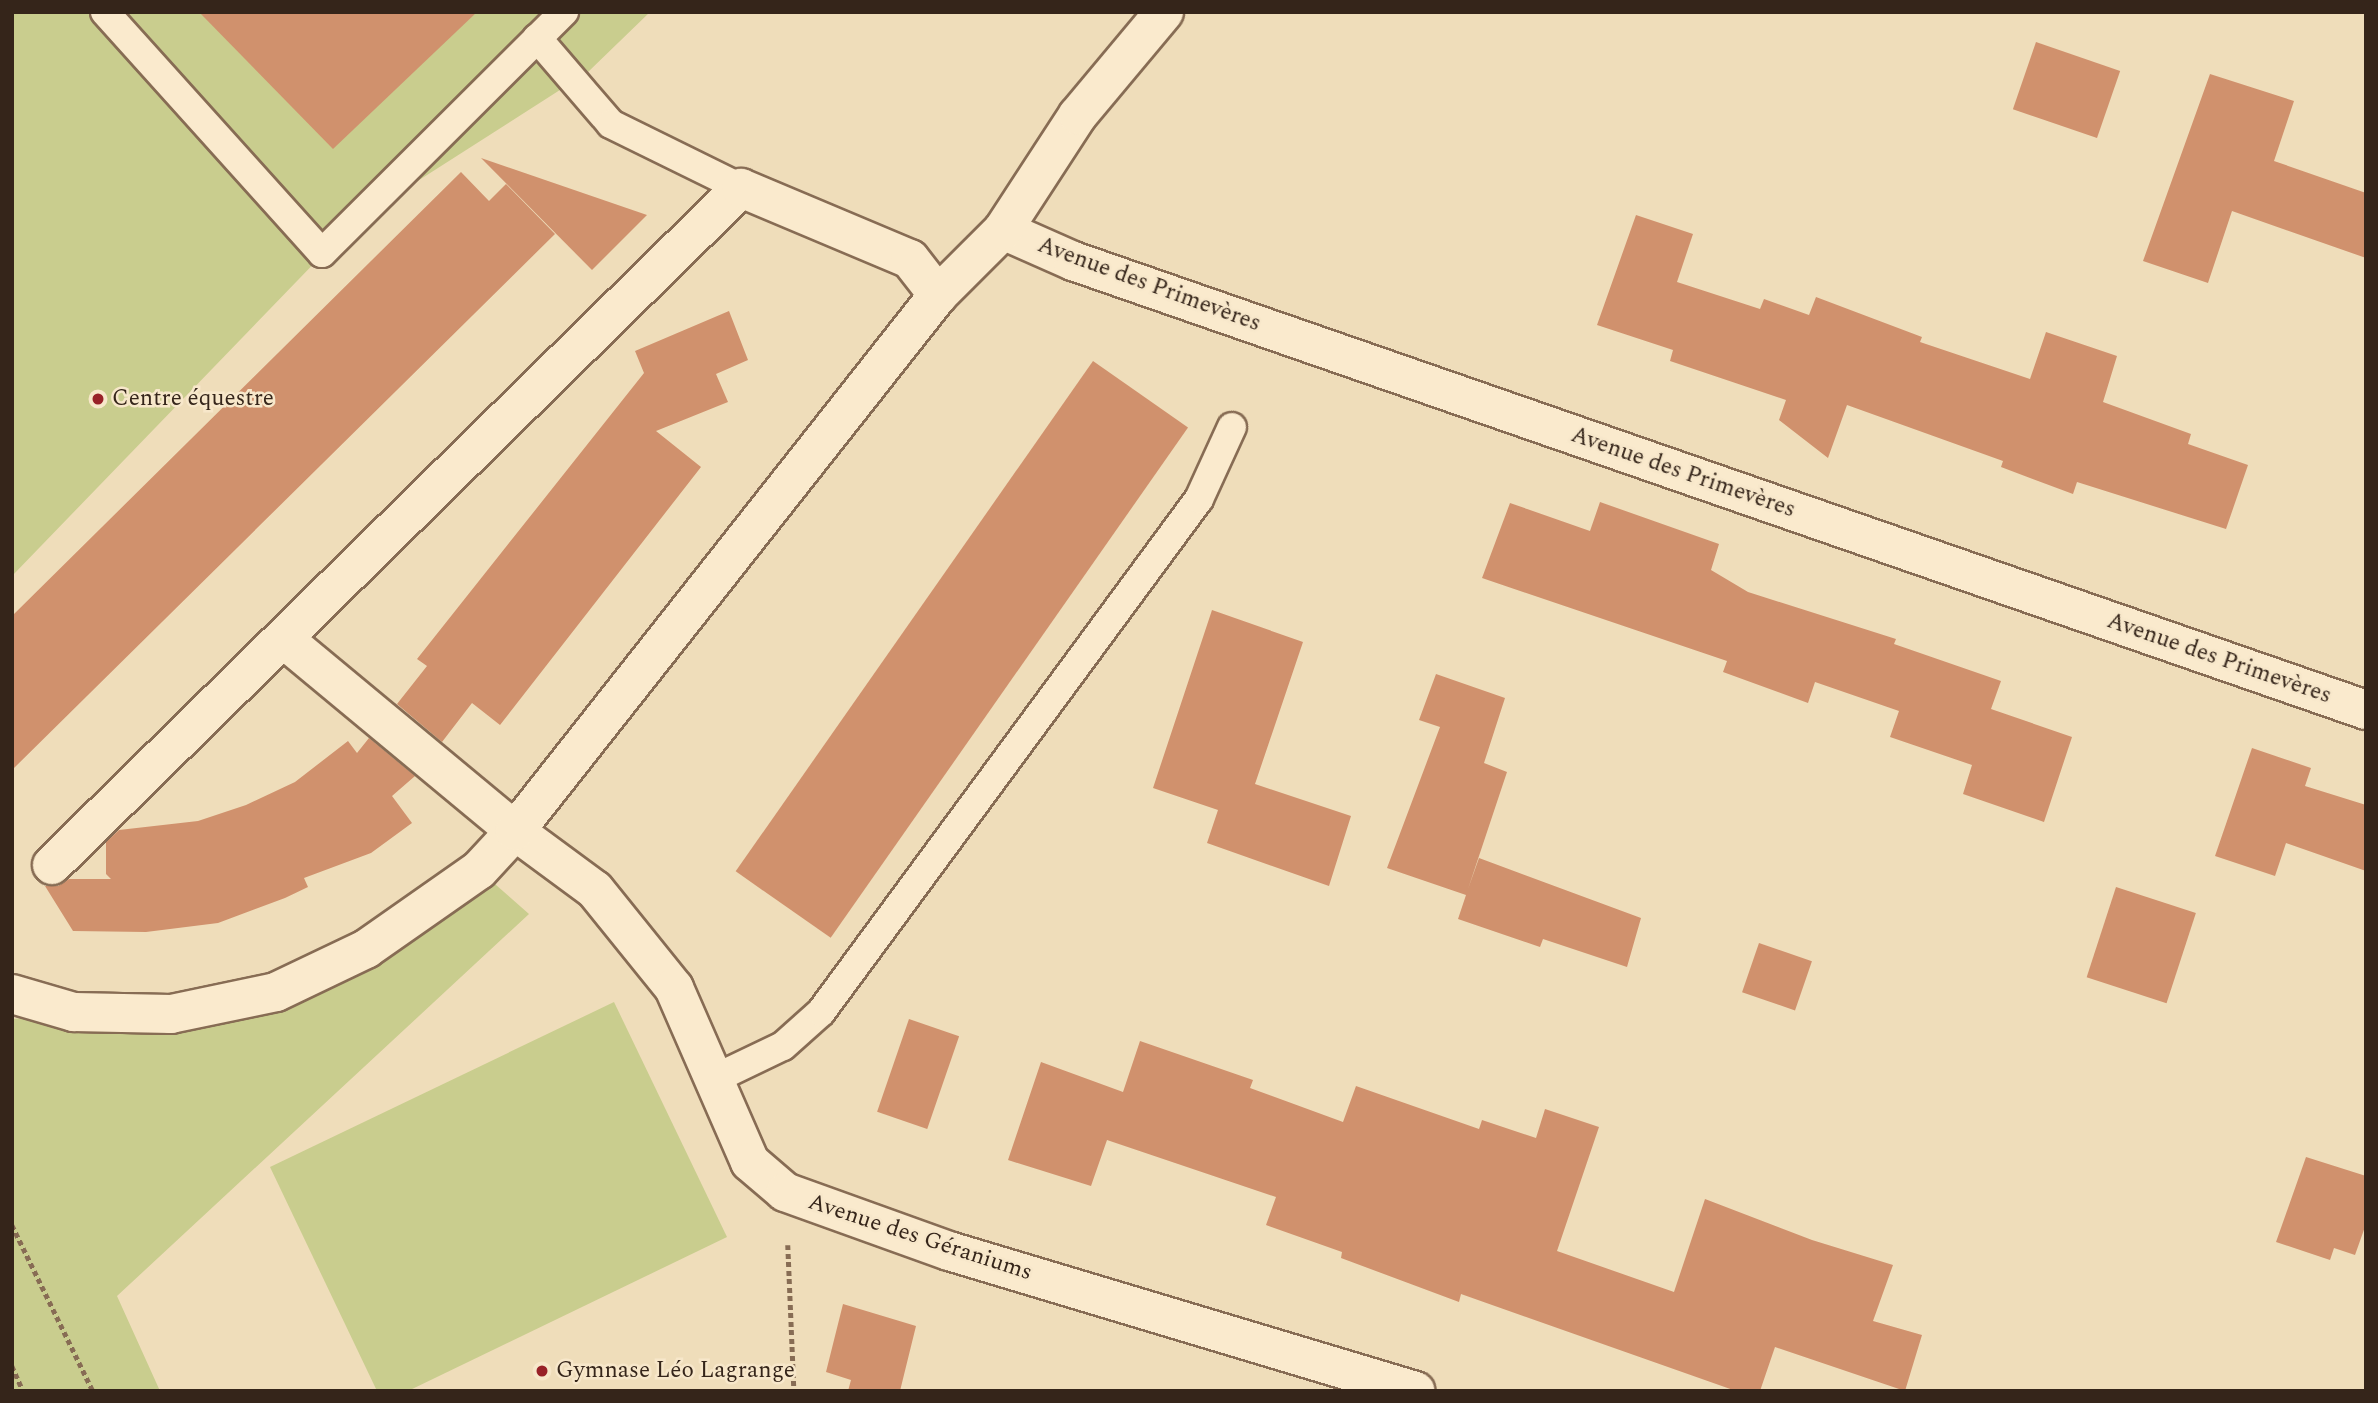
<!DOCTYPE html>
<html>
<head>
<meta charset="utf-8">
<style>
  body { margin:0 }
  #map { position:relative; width:2378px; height:1403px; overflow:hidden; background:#efddba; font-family:Spectral,serif }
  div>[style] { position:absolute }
  .green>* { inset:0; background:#c9cd8e }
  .building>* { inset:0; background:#d0916d; transform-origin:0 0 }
  .path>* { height:4.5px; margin-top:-2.25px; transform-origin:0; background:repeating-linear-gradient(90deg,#876c54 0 5px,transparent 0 8.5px) }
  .roads { filter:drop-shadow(2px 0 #876c54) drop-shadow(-2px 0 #876c54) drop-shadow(0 2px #876c54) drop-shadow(0 -2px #876c54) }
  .lane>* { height:28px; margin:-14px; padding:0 14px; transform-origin:14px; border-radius:14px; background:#faeacd }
  .street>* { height:38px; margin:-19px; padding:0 19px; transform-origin:19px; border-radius:19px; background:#faeacd }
  .dots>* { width:19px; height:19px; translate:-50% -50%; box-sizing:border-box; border:4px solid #f7e7ca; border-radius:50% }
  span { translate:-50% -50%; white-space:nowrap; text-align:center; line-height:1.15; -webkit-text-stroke:5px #f7e7ca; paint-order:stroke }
  .street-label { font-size:23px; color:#35251a }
  .poi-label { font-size:23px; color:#35251a }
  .left { translate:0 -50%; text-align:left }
  .frame { position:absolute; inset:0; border:14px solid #35251a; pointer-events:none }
</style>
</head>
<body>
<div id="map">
  <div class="green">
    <i style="clip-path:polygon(12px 12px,650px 12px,588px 72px,355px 221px,12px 576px)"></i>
    <i style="clip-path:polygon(479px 870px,529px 914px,117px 1296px,160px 1391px,12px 1391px,12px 1019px,276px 992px)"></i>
    <i style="clip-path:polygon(614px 1002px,727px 1237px,408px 1391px,377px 1391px,270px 1167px)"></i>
  </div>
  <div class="building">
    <i style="clip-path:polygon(199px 12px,477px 12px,333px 149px)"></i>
    <i style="left:2036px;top:42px;width:89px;height:71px;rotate:19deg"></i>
    <i style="clip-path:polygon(2210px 74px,2294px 101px,2274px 161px,2366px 193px,2366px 258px,2232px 211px,2208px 283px,2143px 261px)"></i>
    <i style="clip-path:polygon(481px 158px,647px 215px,592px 270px)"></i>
    <i style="clip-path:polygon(461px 172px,489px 201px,506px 184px,555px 234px,12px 770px,12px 616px)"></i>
    <i style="clip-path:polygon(1636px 215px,1693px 234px,1677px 282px,1760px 309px,1764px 299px,1809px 315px,1816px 297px,1922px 337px,1920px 342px,2030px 379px,2046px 332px,2117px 356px,2103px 402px,2191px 434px,2188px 444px,2248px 465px,2226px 529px,2077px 482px,2073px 494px,2001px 467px,2003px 461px,1847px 405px,1828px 458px,1779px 420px,1786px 400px,1670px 361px,1673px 350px,1597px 325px)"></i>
    <i style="clip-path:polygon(729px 311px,748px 360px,716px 374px,728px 402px,656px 431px,701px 467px,500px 725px,472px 703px,442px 742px,397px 704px,427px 666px,417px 659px,644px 373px,635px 351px)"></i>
    <i style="left:1093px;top:361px;width:116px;height:623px;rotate:35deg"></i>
    <i style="clip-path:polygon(1600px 502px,1719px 544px,1711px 570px,1748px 592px,1896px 639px,1894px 644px,2001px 681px,1991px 709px,2072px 737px,2044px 822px,1963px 794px,1972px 765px,1890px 737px,1899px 711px,1815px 682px,1808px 703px,1723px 672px,1727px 661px,1482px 578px,1510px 503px,1590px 531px)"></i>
    <i style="clip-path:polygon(1212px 610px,1303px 642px,1255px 784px,1351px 816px,1329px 886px,1207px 843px,1218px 810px,1153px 788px)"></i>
    <i style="clip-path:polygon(1436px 674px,1505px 698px,1484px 763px,1507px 772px,1468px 889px,1479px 858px,1641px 918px,1627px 967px,1543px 939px,1540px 947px,1458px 919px,1466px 895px,1387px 868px,1440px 727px,1419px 720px)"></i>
    <i style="clip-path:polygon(369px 738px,415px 776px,392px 796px,412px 823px,371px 853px,304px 878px,308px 887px,285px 898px,218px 923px,146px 932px,73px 931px,45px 886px,58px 886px,69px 879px,111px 879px,106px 874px,106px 842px,119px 830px,198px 821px,246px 805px,295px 782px,348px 741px,357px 753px)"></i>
    <i style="clip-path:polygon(2252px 748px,2311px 768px,2305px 786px,2366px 805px,2366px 871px,2286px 843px,2275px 876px,2215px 856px)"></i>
    <i style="left:2116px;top:887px;width:84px;height:95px;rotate:18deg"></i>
    <i style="left:1759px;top:943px;width:56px;height:52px;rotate:19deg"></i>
    <i style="left:909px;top:1019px;width:53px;height:98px;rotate:19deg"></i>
    <i style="clip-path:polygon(1140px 1041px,1253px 1080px,1250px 1088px,1343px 1122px,1356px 1086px,1479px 1129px,1482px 1120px,1536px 1138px,1545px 1109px,1599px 1127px,1557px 1251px,1674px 1292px,1705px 1199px,1812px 1240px,1893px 1265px,1873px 1321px,1922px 1335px,1905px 1391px,1775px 1347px,1760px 1391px,1736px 1391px,1461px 1294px,1459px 1302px,1341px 1258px,1342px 1252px,1266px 1225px,1276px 1197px,1107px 1140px,1091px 1186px,1008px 1160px,1041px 1062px,1123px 1092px)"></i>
    <i style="clip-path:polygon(2306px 1157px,2366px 1176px,2366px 1224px,2355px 1255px,2334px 1248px,2330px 1260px,2276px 1242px)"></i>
    <i style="clip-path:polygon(843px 1304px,916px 1326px,900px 1391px,848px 1391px,851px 1380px,826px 1372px)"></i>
  </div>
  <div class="path">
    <i style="left:12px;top:1225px;width:185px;rotate:64deg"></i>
    <i style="left:788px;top:1245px;width:146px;rotate:87.6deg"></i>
    <i style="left:12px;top:1366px;width:27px;rotate:66deg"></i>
  </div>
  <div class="roads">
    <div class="lane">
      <i style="left:105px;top:12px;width:324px;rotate:48deg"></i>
      <i style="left:322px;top:253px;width:342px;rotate:-44.9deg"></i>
      <i style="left:537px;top:38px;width:113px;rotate:49.3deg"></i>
      <i style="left:611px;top:124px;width:145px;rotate:26.2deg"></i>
      <i style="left:714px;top:1079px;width:76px;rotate:-25.6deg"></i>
      <i style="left:783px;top:1046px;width:51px;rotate:-41.8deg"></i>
      <i style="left:821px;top:1012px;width:637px;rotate:-53.62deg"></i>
      <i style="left:1199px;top:499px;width:79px;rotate:-65.4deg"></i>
    </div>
    <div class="street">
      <i style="left:1003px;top:230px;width:77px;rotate:23.9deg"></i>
      <i style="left:1073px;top:261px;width:1369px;rotate:19.15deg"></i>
      <i style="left:285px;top:640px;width:299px;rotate:39.7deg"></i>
      <i style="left:515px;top:831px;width:99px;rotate:36.4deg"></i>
      <i style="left:595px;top:890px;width:126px;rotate:51.1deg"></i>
      <i style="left:674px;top:988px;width:190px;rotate:66.4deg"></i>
      <i style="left:750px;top:1162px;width:46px;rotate:40.6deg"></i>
      <i style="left:785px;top:1192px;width:174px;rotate:19.8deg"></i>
      <i style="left:949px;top:1251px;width:487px;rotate:16.7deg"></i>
      <i style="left:52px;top:865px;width:966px;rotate:-44.5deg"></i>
      <i style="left:741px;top:188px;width:183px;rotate:22.8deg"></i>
      <i style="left:910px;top:259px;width:46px;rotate:52.1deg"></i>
      <i style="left:12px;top:994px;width:65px;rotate:16.2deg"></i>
      <i style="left:74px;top:1012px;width:97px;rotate:1.2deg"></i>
      <i style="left:171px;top:1014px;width:107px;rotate:-11.8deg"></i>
      <i style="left:276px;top:992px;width:100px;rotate:-25.5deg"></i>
      <i style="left:366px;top:949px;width:138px;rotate:-35deg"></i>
      <i style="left:479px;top:870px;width:53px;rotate:-47.3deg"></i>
      <i style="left:515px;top:831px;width:683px;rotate:-51.72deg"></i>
      <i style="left:938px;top:295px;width:92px;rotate:-45deg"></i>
      <i style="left:1003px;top:230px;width:137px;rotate:-56.9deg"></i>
      <i style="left:1078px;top:115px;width:134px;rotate:-50.1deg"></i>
    </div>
  </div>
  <div class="dots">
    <i style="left:98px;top:399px;background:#982128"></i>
    <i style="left:542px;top:1371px;background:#982128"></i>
  </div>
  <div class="street-label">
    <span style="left:1149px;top:285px;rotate:20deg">Avenue des Primevères</span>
    <span style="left:1683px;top:473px;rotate:19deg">Avenue des Primevères</span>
    <span style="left:2219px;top:659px;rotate:19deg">Avenue des Primevères</span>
    <span style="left:920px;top:1238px;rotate:18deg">Avenue des Géraniums</span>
  </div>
  <div class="poi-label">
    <span class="left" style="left:112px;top:399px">Centre équestre</span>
    <span class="left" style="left:556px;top:1371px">Gymnase Léo Lagrange</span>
  </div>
  <div class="frame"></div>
</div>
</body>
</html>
